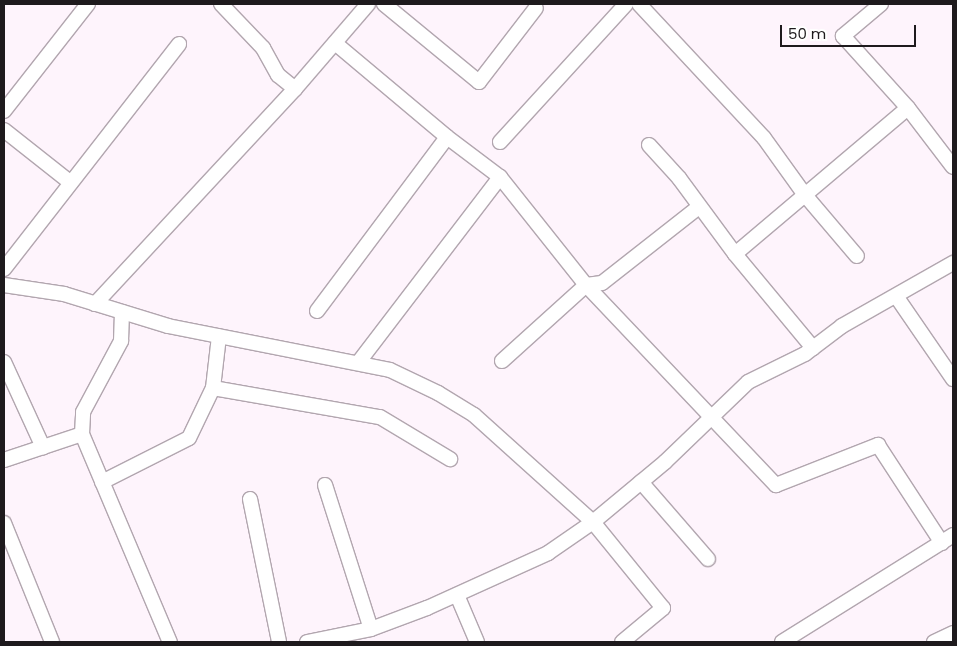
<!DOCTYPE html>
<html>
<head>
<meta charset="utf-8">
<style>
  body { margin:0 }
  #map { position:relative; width:957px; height:646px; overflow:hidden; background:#fef4fc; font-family:Poppins,sans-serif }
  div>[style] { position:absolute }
  .roads { filter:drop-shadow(1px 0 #b2a6af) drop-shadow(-1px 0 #b2a6af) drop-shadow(0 1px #b2a6af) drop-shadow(0 -1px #b2a6af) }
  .street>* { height:14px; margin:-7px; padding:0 7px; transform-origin:7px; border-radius:7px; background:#fff }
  span { translate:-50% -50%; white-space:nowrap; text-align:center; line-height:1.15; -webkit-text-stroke:5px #fff; paint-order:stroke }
  .frame { position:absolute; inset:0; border:5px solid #1e1a1d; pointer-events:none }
  .scale { position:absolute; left:780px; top:25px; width:136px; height:22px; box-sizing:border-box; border:2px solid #1e1a1d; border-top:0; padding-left:6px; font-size:15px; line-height:18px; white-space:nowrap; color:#1e1a1d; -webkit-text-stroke:4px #fff; paint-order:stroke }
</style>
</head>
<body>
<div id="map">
  <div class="roads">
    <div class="street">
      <i style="left:221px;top:4px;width:61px;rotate:46.3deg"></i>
      <i style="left:263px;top:48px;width:31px;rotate:61deg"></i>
      <i style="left:278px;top:75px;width:22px;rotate:39deg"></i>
      <i style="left:384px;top:4px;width:123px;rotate:39.4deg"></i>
      <i style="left:479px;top:82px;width:93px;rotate:-52.4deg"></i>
      <i style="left:639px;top:4px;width:183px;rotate:47deg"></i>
      <i style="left:764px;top:138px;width:70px;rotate:54.3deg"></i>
      <i style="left:805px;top:195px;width:80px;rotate:49.6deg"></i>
      <i style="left:881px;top:4px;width:50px;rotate:139.9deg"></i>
      <i style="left:843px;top:36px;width:97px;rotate:47.9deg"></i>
      <i style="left:335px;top:43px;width:146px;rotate:40deg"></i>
      <i style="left:4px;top:111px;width:136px;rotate:-51.9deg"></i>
      <i style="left:4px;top:130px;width:85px;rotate:38.3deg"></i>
      <i style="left:500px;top:142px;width:187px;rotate:-47.6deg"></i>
      <i style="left:649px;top:145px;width:45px;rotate:47.7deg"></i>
      <i style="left:679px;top:178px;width:94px;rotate:53.6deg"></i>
      <i style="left:4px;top:269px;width:285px;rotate:-52.1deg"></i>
      <i style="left:4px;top:285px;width:61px;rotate:8.5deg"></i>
      <i style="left:64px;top:294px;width:109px;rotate:17.1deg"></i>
      <i style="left:168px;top:326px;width:226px;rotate:11.2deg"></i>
      <i style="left:390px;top:370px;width:53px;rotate:25.6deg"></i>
      <i style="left:438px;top:393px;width:42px;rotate:31.4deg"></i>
      <i style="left:474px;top:415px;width:160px;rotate:42deg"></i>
      <i style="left:593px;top:522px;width:111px;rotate:50.9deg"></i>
      <i style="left:663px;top:608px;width:53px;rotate:140.3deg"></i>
      <i style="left:896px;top:296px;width:101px;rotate:55.5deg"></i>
      <i style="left:95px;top:304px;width:294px;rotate:-47.1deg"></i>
      <i style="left:295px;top:89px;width:112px;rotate:-49.3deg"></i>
      <i style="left:317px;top:311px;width:217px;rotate:-53.2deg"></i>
      <i style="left:447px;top:137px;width:66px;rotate:37deg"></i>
      <i style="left:813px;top:348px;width:122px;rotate:-129.7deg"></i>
      <i style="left:735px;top:254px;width:226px;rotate:-40.2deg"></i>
      <i style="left:908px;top:108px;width:74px;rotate:52.7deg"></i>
      <i style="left:502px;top:361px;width:113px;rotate:-42.1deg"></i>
      <i style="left:586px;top:285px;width:276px;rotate:46.5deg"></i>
      <i style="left:776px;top:485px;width:110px;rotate:-21.4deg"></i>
      <i style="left:878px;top:445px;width:117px;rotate:56.9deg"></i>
      <i style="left:4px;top:362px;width:94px;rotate:65.4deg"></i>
      <i style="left:358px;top:363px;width:234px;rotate:-52.6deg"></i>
      <i style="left:500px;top:177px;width:138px;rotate:51.5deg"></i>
      <i style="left:586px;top:285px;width:16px;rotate:-7deg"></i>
      <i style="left:602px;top:283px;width:123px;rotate:-38.1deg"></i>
      <i style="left:213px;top:388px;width:169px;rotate:9.9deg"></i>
      <i style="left:380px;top:417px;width:82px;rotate:31deg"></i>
      <i style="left:82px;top:434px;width:22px;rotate:-87deg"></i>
      <i style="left:83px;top:412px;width:81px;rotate:-61.8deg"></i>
      <i style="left:121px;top:341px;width:29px;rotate:-88deg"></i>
      <i style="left:4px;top:460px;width:82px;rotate:-18.4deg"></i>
      <i style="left:82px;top:434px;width:226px;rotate:67.1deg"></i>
      <i style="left:102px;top:482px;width:97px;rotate:-26.8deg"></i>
      <i style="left:189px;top:438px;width:55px;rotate:-64.4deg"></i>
      <i style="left:213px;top:388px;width:52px;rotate:-83.4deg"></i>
      <i style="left:641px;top:482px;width:102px;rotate:49deg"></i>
      <i style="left:325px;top:485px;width:151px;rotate:72.3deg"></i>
      <i style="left:250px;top:499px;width:146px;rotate:78.5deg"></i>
      <i style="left:4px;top:523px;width:128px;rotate:68deg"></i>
      <i style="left:457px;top:595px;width:51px;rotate:66.9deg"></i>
      <i style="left:307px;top:642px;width:65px;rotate:-11.5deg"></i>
      <i style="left:371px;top:629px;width:60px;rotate:-20.6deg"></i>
      <i style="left:427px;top:608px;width:133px;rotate:-24.4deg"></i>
      <i style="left:548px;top:553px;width:55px;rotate:-34.6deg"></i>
      <i style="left:593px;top:522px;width:94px;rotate:-39.8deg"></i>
      <i style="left:665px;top:462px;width:115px;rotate:-43.9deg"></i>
      <i style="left:748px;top:382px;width:64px;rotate:-26.2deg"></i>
      <i style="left:805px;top:354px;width:46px;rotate:-37.1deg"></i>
      <i style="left:842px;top:326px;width:128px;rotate:-29.6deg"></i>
      <i style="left:782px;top:642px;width:202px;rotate:-32deg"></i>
      <i style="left:934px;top:642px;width:21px;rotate:-25deg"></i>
    </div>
  </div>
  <div class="frame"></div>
  <div class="scale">50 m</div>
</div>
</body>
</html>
